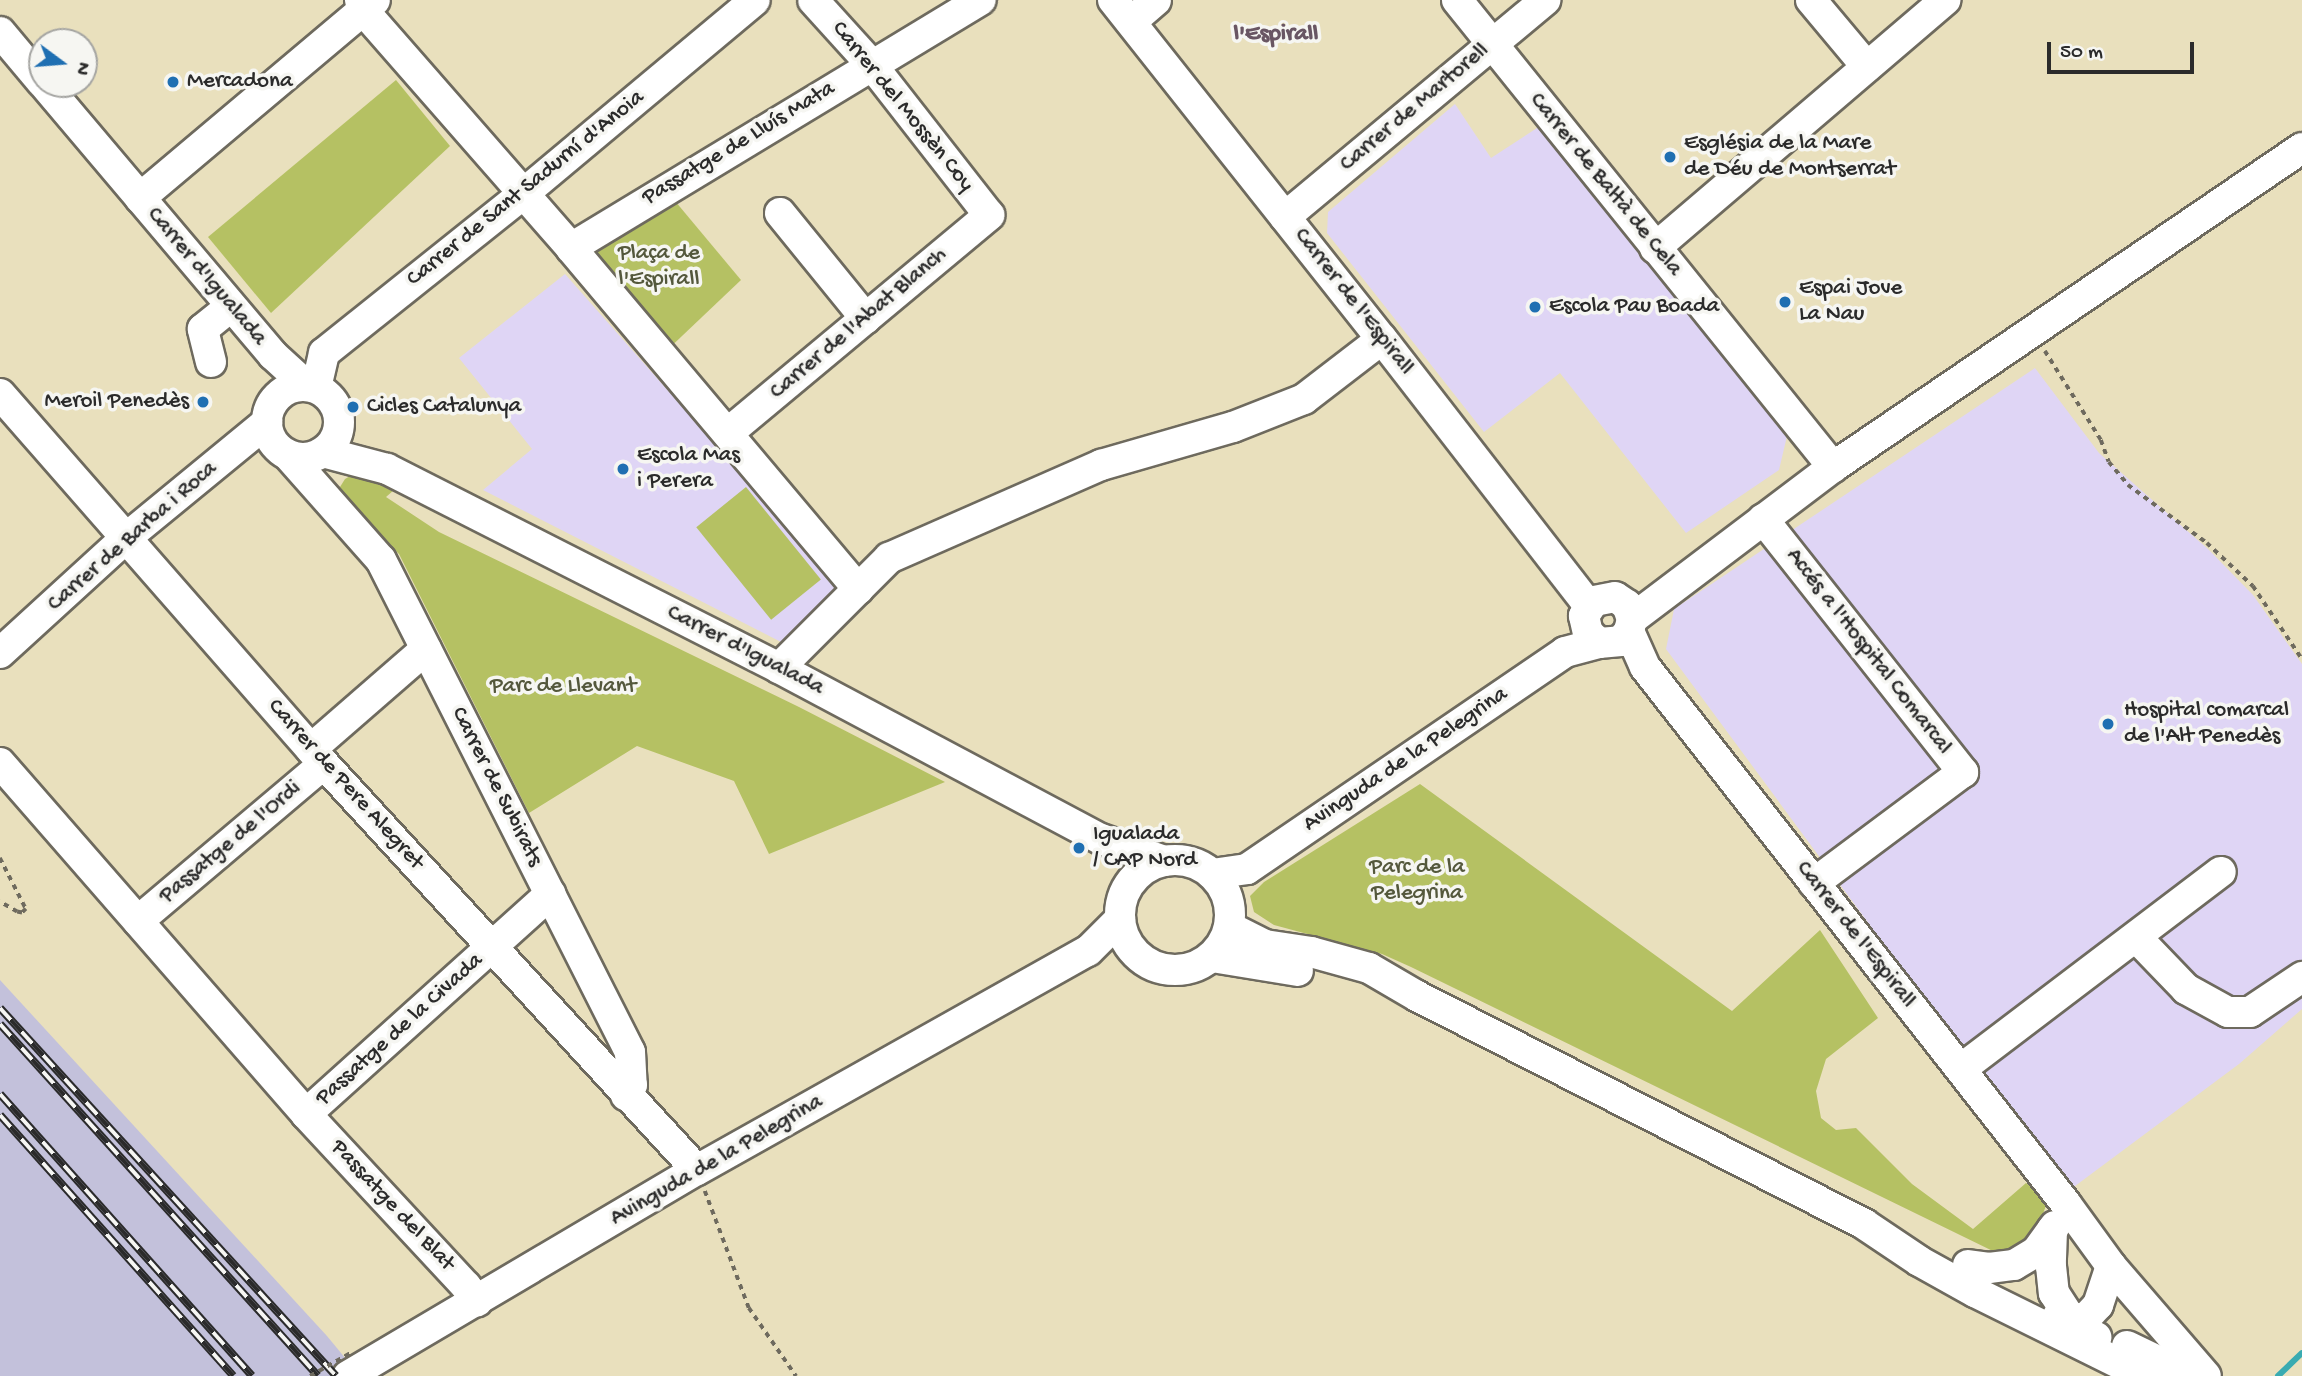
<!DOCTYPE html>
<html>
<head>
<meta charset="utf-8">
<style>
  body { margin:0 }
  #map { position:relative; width:2302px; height:1376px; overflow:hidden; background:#e9e0bd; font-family:"Gochi Hand",sans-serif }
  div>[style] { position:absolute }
  .built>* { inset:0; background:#dfd5f5 }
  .industrial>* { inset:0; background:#c3c1db }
  .green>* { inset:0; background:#b5c163; transform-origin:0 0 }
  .stream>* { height:6px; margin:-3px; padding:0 3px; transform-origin:3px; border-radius:3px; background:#39abb1 }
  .path>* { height:3.5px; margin-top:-1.75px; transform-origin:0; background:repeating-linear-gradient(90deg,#6e6a5e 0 5px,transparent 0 10px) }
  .roads { filter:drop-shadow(2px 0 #6e6a5e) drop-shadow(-2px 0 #6e6a5e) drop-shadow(0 2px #6e6a5e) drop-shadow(0 -2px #6e6a5e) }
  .minor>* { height:30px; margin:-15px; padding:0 15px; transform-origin:15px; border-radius:15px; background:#fff }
  .minor>.ring { margin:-15px; padding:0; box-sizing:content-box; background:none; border:30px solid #fff; border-radius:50% }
  .rail>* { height:8px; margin-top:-4px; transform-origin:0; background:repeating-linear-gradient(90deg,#f6f6f2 0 16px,#2b2b2b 0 32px); box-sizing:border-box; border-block:2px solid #2b2b2b }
  .path-bridge>* { height:3.5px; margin-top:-1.75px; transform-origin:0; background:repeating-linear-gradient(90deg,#6e6a5e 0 5px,transparent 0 10px) }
  .dots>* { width:19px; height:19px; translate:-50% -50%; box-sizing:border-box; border:4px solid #f6f6f2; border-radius:50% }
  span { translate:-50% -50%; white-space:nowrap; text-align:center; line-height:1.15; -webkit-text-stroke:7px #f6f6f2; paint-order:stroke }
  .poi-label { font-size:23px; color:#2b2b2b }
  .left { translate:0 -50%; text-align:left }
  .right { translate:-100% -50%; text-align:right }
  .street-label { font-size:23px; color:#2b2b2b }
  .park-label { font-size:23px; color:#54583c }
  .neighbourhood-label { font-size:24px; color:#695663; font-weight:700 }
  .north { position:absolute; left:28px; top:28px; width:70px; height:70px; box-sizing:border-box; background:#f6f6f2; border:2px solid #a5a5a2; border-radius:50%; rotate:106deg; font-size:19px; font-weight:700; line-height:28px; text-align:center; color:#2b2b2b }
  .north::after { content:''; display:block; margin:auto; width:24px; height:32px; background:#1f6fb2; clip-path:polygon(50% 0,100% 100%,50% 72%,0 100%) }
  .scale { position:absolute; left:2047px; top:42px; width:147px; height:32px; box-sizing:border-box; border:4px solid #2b2b2b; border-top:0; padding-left:9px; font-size:21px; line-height:24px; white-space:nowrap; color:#2b2b2b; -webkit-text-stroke:5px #f6f6f2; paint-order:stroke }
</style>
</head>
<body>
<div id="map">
  <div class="built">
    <i style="clip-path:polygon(1455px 104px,1491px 158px,1540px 126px,1787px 436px,1779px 470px,1686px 533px,1560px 373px,1484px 432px,1327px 233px,1328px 212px)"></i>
    <i style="clip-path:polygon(565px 274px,839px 584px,783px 643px,483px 490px,532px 449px,459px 358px)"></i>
    <i style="clip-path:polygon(2035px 368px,2099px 453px,2209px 550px,2253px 595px,2302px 664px,2302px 1009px,2239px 1064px,2067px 1192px,1666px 649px,1674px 609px)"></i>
  </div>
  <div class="industrial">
    <i style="clip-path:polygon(0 980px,327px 1336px,360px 1376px,0 1376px)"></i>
  </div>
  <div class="green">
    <i style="clip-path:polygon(396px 80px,450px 146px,271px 313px,208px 237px)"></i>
    <i style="clip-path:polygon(665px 189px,741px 280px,662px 355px,571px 248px)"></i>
    <i style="clip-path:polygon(352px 475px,394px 490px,386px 497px,439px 532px,799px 707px,945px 782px,769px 854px,734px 781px,637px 746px,529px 813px,399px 554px,343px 501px,340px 487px,345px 479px)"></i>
    <i style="left:746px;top:487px;width:119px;height:64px;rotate:51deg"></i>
    <i style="clip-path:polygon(1420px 784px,1732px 1011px,1820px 930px,1878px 1018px,1826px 1059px,1816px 1091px,1821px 1118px,1836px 1130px,1856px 1128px,1912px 1184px,1973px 1229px,2026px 1183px,2048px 1200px,2035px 1236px,2015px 1251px,2001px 1255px,1411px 967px,1382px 954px,1274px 925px,1254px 912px,1250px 896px,1264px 882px)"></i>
  </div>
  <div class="stream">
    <i style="left:2278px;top:1376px;width:33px;rotate:-44deg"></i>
  </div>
  <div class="path">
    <i style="left:2045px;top:351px;width:105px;rotate:57.8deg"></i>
    <i style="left:2101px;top:440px;width:23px;rotate:70deg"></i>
    <i style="left:2109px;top:462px;width:30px;rotate:50deg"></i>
    <i style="left:2128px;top:485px;width:98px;rotate:36.3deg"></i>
    <i style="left:2207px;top:543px;width:63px;rotate:43.1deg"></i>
    <i style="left:2253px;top:586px;width:88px;rotate:56.1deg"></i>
    <i style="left:0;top:858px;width:57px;rotate:63deg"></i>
    <i style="left:26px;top:909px;width:6px;rotate:135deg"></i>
    <i style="left:22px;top:913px;width:5px;rotate:-169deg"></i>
    <i style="left:17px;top:912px;width:20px;rotate:-150deg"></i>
    <i style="left:705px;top:1191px;width:125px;rotate:69.4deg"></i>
    <i style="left:749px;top:1308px;width:83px;rotate:55.3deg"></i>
  </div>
  <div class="roads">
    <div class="minor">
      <i style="left:360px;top:0;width:10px;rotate:73deg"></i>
      <i style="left:363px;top:10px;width:316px;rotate:48.8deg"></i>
      <i style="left:571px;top:248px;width:446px;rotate:49.9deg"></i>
      <i style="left:1113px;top:0;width:433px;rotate:51.6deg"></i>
      <i style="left:1382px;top:339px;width:338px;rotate:52.2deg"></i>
      <i style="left:1457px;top:0;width:600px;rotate:51.16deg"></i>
      <i style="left:1811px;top:0;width:87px;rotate:50.1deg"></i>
      <i style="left:1131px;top:22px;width:33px;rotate:-41deg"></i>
      <i style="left:0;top:32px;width:65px;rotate:50deg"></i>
      <i style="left:44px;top:84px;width:355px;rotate:49.8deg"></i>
      <i style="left:273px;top:355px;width:46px;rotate:42.4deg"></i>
      <i style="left:140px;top:198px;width:307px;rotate:-40.1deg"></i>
      <i style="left:780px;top:213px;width:136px;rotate:50.9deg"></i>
      <i style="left:1285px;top:217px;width:339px;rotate:-39.8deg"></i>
      <i style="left:571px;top:248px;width:479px;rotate:-31.2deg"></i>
      <i style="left:1655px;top:248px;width:382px;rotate:-40.5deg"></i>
      <i style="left:211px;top:362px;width:34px;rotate:-104deg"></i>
      <i style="left:203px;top:329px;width:36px;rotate:-39deg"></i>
      <i class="ring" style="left:267px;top:386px;width:42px;height:42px"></i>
      <i style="left:316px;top:388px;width:36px;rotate:-77deg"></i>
      <i style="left:324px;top:353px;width:255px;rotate:-38.6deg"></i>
      <i style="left:523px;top:194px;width:302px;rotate:-39.9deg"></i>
      <i style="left:0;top:394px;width:492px;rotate:48.8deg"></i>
      <i style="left:324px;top:764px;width:551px;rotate:47.43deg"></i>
      <i style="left:729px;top:432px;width:339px;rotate:-39.8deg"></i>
      <i style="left:989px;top:215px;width:192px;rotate:-128deg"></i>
      <i style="left:871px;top:64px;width:86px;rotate:-132.2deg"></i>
      <i style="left:323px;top:452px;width:66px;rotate:14.9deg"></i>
      <i style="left:387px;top:469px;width:440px;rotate:26.9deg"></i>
      <i style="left:779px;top:668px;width:365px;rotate:28deg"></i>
      <i style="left:1101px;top:839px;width:67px;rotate:19.2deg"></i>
      <i style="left:288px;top:455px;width:140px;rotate:48.5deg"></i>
      <i style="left:381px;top:560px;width:551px;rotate:63.16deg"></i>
      <i style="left:630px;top:1052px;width:33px;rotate:87deg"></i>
      <i style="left:632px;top:1085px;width:12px;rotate:121deg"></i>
      <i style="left:1763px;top:519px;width:323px;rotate:51.7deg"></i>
      <i style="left:1963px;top:772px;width:186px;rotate:143.3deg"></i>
      <i style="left:1632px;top:619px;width:252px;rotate:-37.1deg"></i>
      <i style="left:1833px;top:467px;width:567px;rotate:-34.22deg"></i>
      <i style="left:1629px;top:631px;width:39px;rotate:66deg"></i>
      <i style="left:1645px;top:667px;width:682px;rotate:51.9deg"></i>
      <i style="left:2066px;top:1204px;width:77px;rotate:54deg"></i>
      <i style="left:2111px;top:1266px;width:145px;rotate:49.2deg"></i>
      <i style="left:0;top:653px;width:171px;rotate:-42.4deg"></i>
      <i style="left:126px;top:538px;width:183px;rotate:-39.4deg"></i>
      <i style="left:779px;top:668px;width:156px;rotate:-45deg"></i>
      <i style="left:889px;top:558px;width:232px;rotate:-23.7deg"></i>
      <i style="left:1101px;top:465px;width:137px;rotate:-16.1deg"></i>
      <i style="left:1233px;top:427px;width:76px;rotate:-21.5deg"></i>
      <i style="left:1304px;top:399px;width:98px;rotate:-37.6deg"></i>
      <i style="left:311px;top:749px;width:152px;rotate:-41deg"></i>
      <i style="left:0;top:763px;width:466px;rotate:48.9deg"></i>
      <i style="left:306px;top:1114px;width:235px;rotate:47.1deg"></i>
      <i style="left:466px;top:1286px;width:19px;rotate:54deg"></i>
      <i class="ring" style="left:1120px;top:860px;width:80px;height:80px"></i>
      <i style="left:1212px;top:874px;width:35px;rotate:-8deg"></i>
      <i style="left:1247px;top:869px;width:385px;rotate:-34.3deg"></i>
      <i style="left:1565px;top:652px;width:35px;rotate:-15deg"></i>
      <i style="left:1599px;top:643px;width:22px;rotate:-5deg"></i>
      <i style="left:1621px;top:641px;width:13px;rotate:-51deg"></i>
      <i style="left:1629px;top:631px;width:12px;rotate:-76deg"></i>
      <i style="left:1632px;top:619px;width:15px;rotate:-110deg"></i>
      <i style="left:1627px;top:605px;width:14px;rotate:-146deg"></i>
      <i style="left:1615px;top:597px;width:21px;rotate:169deg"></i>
      <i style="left:1594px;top:601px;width:18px;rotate:124deg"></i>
      <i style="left:1584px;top:616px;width:17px;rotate:77deg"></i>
      <i style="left:1588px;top:633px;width:15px;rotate:42deg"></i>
      <i style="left:138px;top:921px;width:243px;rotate:-40.2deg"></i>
      <i style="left:1229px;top:927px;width:40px;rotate:26.6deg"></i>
      <i style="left:1265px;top:945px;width:47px;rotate:8.7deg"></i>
      <i style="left:1311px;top:952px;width:60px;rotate:15.4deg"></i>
      <i style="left:1369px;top:968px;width:56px;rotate:30.3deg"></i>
      <i style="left:1417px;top:996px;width:502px;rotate:27.02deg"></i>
      <i style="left:1864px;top:1224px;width:66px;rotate:33.9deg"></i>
      <i style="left:1919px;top:1261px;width:64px;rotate:29deg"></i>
      <i style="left:1975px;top:1292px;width:190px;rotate:26.3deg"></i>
      <i style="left:2137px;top:938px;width:71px;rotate:46.1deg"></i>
      <i style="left:2186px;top:989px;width:48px;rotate:28.7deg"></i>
      <i style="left:2228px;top:1012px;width:22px"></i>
      <i style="left:2250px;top:1012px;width:63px;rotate:-33.9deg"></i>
      <i style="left:1212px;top:957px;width:87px;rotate:9.2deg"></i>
      <i style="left:1961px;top:1069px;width:326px;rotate:-37.2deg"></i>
      <i style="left:306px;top:1114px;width:329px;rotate:-42deg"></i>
      <i style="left:2052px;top:1230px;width:36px;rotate:92deg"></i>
      <i style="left:2051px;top:1266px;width:27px;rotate:84deg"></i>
      <i style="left:2054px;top:1293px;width:30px;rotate:57deg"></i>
      <i style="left:2070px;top:1318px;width:16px;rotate:47deg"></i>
      <i style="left:2081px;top:1330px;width:17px;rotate:25deg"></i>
      <i style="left:1968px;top:1265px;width:21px;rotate:8deg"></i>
      <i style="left:1989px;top:1268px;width:25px;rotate:-7deg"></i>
      <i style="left:2014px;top:1265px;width:26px;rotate:-31deg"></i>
      <i style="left:2036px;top:1252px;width:32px;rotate:-54deg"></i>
      <i style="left:2058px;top:1316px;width:27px;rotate:6deg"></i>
      <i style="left:2085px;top:1319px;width:19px;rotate:-47deg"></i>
      <i style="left:2098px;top:1305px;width:41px;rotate:-71.6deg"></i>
      <i style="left:2127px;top:1346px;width:69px;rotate:25.8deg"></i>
      <i style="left:348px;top:1376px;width:405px;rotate:-30.6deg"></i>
      <i style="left:697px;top:1170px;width:448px;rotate:-29.3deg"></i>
      <i style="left:1088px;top:951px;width:45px;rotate:-45deg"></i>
    </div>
  </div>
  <div class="rail">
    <i style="left:0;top:1008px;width:498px;rotate:47.6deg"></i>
    <i style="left:0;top:1024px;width:474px;rotate:47.9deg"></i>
    <i style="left:0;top:1094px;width:378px;rotate:48.2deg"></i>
    <i style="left:0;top:1115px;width:350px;rotate:48.2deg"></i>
  </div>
  <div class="path-bridge">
    <i style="left:310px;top:1376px;width:48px;rotate:-29.7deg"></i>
  </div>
  <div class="dots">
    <i style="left:173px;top:82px;background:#1f6fb2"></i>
    <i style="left:1670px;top:157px;background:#1f6fb2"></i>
    <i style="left:1785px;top:302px;background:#1f6fb2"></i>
    <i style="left:1535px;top:307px;background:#1f6fb2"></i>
    <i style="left:203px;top:402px;background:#1f6fb2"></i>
    <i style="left:353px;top:407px;background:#1f6fb2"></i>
    <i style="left:623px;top:469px;background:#1f6fb2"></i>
    <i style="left:2108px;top:724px;background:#1f6fb2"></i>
    <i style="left:1079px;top:848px;background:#1f6fb2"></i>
  </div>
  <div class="poi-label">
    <span class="left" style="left:187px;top:82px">Mercadona</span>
    <span class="left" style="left:1684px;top:157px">Església de la Mare<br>de Déu de Montserrat</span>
    <span class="left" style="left:1799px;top:302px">Espai Jove<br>La Nau</span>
    <span class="left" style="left:1549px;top:307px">Escola Pau Boada</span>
    <span class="right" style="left:189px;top:402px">Meroil Penedès</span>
    <span class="left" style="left:367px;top:407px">Cicles Catalunya</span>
    <span class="left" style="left:637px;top:469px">Escola Mas<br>i Perera</span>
    <span class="left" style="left:2124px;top:724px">Hospital comarcal<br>de l'Alt Penedès</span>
    <span class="left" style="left:1093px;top:848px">Igualada<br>/ CAP Nord</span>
  </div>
  <div class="street-label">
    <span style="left:902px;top:107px;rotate:51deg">Carrer del Mossèn Coy</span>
    <span style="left:1415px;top:108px;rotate:-40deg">Carrer de Martorell</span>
    <span style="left:739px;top:144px;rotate:-31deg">Passatge de Lluís Mata</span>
    <span style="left:1605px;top:185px;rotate:51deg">Carrer de Baltà de Cela</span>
    <span style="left:526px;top:189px;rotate:-39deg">Carrer de Sant Sadurní d'Anoia</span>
    <span style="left:206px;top:277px;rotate:50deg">Carrer d'Igualada</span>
    <span style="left:1353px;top:302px;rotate:52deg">Carrer de l'Espirall</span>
    <span style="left:859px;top:324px;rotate:-40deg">Carrer de l'Abat Blanch</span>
    <span style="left:133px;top:537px;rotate:-41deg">Carrer de Barba i Roca</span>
    <span style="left:745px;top:651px;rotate:27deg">Carrer d'Igualada</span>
    <span style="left:1868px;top:652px;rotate:52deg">Accés a l'Hospital Comarcal</span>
    <span style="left:1406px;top:760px;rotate:-34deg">Avinguda de la Pelegrina</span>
    <span style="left:345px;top:785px;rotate:48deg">Carrer de Pere Alegret</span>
    <span style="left:496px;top:787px;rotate:63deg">Carrer de Subirats</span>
    <span style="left:231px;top:843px;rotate:-40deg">Passatge de l'Ordi</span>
    <span style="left:1855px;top:935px;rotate:52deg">Carrer de l'Espirall</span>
    <span style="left:400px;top:1030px;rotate:-42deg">Passatge de la Civada</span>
    <span style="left:717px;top:1161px;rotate:-30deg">Avinguda de la Pelegrina</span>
    <span style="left:392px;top:1206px;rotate:47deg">Passatge del Blat</span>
  </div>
  <div class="park-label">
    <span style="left:659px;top:267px">Plaça de<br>l'Espirall</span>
    <span style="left:563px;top:687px">Parc de Llevant</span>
    <span style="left:1417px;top:881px">Parc de la<br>Pelegrina</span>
  </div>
  <div class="neighbourhood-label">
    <span style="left:1276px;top:35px">l'Espirall</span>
  </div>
  <div class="north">N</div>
  <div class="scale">50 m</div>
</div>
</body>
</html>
